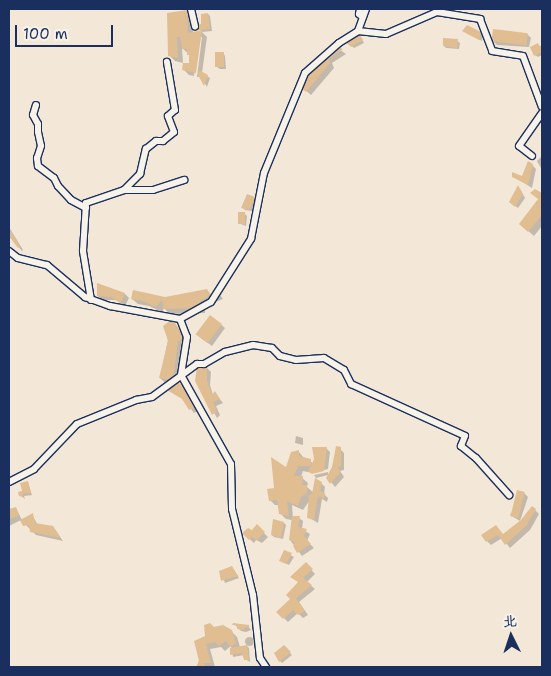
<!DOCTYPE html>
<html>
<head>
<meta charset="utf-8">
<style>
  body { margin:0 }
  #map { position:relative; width:551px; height:676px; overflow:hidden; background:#f3e8d7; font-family:"Shantell Sans","LXGW WenKai TC",sans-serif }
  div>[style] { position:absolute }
  .shadow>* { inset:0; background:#0003 }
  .round { border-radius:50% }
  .building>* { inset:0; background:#e1bd92; transform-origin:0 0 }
  .roads { filter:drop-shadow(1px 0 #1b2f5e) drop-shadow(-1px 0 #1b2f5e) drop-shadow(0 1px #1b2f5e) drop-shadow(0 -1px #1b2f5e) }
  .minor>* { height:6px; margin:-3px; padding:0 3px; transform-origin:3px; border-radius:3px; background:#f7f3e8 }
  span { translate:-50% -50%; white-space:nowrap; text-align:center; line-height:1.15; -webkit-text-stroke:4px #f7f3e8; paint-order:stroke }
  .frame { position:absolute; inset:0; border:10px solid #1b2f5e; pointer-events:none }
  .north { position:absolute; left:486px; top:611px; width:50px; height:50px; -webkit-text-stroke:4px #f7f3e8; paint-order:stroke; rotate:356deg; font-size:14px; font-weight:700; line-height:20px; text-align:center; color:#1b2f5e }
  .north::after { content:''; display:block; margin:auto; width:18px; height:22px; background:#1b2f5e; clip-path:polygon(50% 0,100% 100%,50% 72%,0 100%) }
  .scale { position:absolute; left:15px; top:25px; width:98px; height:22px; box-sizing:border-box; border:2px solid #1b2f5e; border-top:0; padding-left:6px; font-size:15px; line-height:18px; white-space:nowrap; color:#1b2f5e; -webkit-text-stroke:4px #f7f3e8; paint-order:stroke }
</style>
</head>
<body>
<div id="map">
  <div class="shadow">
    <i style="clip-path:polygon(186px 12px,192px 17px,193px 33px,202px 32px,200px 29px,208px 14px,210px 16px,212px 31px,202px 32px,207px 37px,202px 73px,210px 78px,207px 87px,201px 77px,197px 77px,202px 37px,200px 37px,194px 76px,189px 75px,184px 70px,190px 64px,191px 56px,182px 48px,183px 63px,175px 61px,170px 56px)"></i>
    <i style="clip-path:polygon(466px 33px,481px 33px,483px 35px,482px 41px)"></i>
    <i style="clip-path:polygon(527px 34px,531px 38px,529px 47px,497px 45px,493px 41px)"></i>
    <i style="clip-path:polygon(360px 36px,364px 43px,354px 48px,347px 42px)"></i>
    <i style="clip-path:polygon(457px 41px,460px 43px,459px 49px,446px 48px,444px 46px)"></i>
    <i style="clip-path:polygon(538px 45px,542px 47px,542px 55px,538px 57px,535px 55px)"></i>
    <i style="clip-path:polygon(336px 47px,346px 54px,332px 63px,334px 68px,311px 95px,301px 86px)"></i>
    <i style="clip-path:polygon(223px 53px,225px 56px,226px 69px,220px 69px,217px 67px)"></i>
    <i style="clip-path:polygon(542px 156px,542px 170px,537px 161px)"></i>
    <i style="clip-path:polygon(532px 165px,536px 169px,532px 188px,513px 176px,523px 178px)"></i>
    <i style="clip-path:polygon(520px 189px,525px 198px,518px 208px,513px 204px)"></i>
    <i style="clip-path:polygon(535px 190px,542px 194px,542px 226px,534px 236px,526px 229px,539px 200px)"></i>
    <i style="clip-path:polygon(254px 198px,257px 200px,252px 211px,245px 210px,243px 208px)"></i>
    <i style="clip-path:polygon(245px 214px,247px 216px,246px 226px,238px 223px)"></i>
    <i style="clip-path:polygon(9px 227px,23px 250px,22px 251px,11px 238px,9px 240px)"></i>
    <i style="clip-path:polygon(98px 284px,125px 294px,129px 298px,125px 306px,116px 300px,102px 300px,98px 296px)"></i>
    <i style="clip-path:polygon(207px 290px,215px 301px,220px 295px,223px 299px,205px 306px,205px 313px,170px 314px,164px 308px,162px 312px,149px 306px,138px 304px,132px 299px,165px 298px)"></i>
    <i style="clip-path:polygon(211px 316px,225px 328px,212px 346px,201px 338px)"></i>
    <i style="clip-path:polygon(172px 321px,189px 343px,183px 346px,178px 384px,186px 391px,198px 411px,194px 413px,185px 401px,160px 378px)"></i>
    <i style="clip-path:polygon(207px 368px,211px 372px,210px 385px,213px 395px,215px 393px,223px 403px,216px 406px,220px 415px,217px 418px,196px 381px)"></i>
    <i style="clip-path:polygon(296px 436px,303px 438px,303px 445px,295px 443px)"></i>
    <i style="clip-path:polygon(326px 448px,330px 452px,328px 469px,312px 473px,303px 471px,301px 477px,308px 483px,307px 487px,314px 493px,321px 483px,325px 487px,324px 494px,328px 498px,327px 502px,322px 499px,318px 523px,308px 517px,310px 500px,303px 510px,292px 505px,293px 518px,299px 518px,303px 521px,302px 529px,310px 534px,307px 541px,314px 548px,302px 556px,290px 540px,292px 520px,286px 519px,280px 513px,279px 505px,275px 505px,270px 500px,299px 452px,304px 458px,313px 463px)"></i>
    <i style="clip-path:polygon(340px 449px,344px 453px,344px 470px,340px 471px,344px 477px,335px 487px,328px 478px)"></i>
    <i style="clip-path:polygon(328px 472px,328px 475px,316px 478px,314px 475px)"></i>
    <i style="clip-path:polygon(28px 483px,32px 495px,24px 496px,25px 499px,20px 495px)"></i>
    <i style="clip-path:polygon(524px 493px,528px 497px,520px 521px,510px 515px)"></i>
    <i style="clip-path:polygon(16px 508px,22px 520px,32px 515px,38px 525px,56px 531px,63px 541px,36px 535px,21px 520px,9px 526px,9px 510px)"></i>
    <i style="clip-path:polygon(535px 510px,539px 514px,530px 530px,510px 548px,502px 538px,491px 545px,487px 541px,495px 526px,503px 535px)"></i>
    <i style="clip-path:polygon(284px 523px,286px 525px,283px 539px,274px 537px,272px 535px)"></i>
    <i style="clip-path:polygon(257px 526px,268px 537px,262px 543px,256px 540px,254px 543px,243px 533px,252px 531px)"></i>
    <i style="clip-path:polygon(285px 552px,294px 557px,289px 565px,281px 561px)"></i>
    <i style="clip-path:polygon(306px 564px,315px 574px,307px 582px,315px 589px,299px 602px,308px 615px,303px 618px,298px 613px,288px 622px,278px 612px,292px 599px)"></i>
    <i style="clip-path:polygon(234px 570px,239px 578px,225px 583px,221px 572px)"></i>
    <i style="clip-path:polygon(234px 624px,248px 626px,251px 630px,246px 632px,241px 631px)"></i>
    <i style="clip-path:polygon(214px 628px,231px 631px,237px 637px,240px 647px,247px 646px,249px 648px,250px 662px,245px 659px,244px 655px,233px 657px,231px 646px,225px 651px,221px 647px,210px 649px,215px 667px,197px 667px,206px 636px)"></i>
    <i class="round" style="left:244.5px;top:636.5px;width:9px;height:9px"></i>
    <i style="clip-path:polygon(283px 647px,292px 655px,282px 663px,280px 661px)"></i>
  </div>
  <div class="building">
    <i style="clip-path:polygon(187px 10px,188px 33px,202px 30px,196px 73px,182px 70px,183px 63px,189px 63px,189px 55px,187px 55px,187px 49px,182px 49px,180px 37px,177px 37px,178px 58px,168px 56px,167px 13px)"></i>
    <i style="clip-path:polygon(208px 13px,210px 29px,198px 30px,197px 25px,201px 24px,201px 14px)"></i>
    <i style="clip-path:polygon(467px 25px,481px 32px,479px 40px,462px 31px)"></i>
    <i style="left:493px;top:29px;width:35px;height:12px;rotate:7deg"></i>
    <i style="clip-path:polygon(358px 32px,363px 40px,351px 47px,345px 41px)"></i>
    <i style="clip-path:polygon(443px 38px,458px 39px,457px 48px,443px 46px)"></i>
    <i style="clip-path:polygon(538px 43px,539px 46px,542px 46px,542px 52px,534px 56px,530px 47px)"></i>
    <i style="clip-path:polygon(336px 46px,343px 49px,329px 59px,330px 63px,306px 92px,299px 86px)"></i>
    <i style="left:215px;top:52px;width:9px;height:15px"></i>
    <i style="clip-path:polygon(199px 70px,208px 75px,204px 86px,198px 75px)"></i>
    <i style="clip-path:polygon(528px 161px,533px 164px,528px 185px,512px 177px,512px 172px,522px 176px)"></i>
    <i style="clip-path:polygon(518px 185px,523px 194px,515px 207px,509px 202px)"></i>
    <i style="clip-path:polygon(535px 189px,542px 193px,542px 215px,528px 232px,519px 224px,538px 199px,530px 193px)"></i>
    <i style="clip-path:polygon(247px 194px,255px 197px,249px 210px,241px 208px)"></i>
    <i style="left:238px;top:212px;width:7px;height:12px"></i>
    <i style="clip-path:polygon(9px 228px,20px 246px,18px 248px,9px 236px)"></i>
    <i style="clip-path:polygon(97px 283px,125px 293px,121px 303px,111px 297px,97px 296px)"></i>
    <i style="clip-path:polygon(207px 289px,211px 295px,200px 301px,200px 308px,163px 309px,162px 300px,156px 307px,143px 301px,131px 299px,133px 290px,165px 297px)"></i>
    <i style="left:210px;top:315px;width:15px;height:24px;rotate:37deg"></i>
    <i style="clip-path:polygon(172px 319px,185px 337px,178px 341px,173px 380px,159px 378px,168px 341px,163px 326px)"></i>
    <i style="clip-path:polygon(197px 367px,207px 367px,207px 380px,212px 395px,215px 391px,220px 399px,213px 402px,217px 411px,212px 415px,195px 381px)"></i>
    <i style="clip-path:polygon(177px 381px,187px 390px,195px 407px,189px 410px,182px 399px,167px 390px)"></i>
    <i style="clip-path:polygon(336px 446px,341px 447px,341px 466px,337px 467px,341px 472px,330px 484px,326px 478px,332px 467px)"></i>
    <i style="clip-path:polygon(312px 447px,327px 447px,324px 471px,312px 474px,308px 471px,311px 466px,298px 466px,294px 476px,303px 476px,302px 485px,307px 485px,307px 493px,301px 497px,298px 506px,287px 501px,289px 516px,279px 514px,277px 500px,269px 501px,267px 489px,274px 488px,271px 457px,286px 467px,291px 452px,299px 450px,299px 456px,311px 459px,311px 466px,314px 459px)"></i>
    <i style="clip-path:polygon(315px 478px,322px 482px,320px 491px,325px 493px,324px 499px,318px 496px,314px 520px,307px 518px,309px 495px,312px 494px)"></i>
    <i style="clip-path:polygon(28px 481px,31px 493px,23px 494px,23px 497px,19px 496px,18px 492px,22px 491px,20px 483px)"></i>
    <i style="left:517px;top:490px;width:8px;height:27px;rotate:14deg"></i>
    <i style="clip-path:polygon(532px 506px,536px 509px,526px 526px,505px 545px,498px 535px,486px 542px,481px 535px,496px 525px,503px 534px,521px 520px)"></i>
    <i style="clip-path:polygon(16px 507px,19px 516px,9px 519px,9px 509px)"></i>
    <i style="clip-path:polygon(33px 513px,35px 523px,53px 526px,61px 538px,30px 532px,29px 525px,23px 526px,20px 520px)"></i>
    <i style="clip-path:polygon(292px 516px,300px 516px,298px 527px,307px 529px,304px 536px,311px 544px,297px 553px,293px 546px,295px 542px,289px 540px)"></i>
    <i style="clip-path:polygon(273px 519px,284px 522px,281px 538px,271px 535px)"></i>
    <i style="clip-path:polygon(257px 524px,265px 532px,257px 540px,252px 537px,249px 540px,242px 533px,248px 528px,252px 530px)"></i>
    <i style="clip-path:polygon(284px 550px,292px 553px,286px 564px,279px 561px)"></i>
    <i style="clip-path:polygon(306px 562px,313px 569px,303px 578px,312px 585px,296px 598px,305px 611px,298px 615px,293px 610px,283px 619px,276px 612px,290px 599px,286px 595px,298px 582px,290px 577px)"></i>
    <i style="clip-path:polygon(232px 566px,238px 576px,221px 581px,219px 571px)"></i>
    <i style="clip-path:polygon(210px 623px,214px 627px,223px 625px,232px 630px,236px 643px,230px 647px,226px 641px,219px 646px,215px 642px,206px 644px,211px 663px,204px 663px,205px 667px,196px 667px,199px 661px,194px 641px,205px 636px,204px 625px)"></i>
    <i style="clip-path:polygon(233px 623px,249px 625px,249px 628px,246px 627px,243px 630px,237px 629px,237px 625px,232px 625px)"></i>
    <i style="clip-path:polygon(247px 645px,249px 660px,244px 660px,242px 653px,230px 655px,230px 648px)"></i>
    <i style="clip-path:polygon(284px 645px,291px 652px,279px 662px,274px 653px)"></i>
  </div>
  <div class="roads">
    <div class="minor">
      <i style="left:191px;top:9px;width:18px;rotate:77deg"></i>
      <i style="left:360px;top:9px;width:5px;rotate:101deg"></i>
      <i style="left:359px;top:14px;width:5px;rotate:37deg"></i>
      <i style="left:358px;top:31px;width:28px;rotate:6deg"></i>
      <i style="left:386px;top:34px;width:56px;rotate:-23.3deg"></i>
      <i style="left:437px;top:12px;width:44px;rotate:9.2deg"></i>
      <i style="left:480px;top:19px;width:34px;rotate:69deg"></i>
      <i style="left:492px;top:51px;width:31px;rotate:9deg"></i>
      <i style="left:523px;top:56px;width:54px;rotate:69.6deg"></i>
      <i style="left:36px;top:105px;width:10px;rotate:107deg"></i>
      <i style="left:33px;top:115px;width:10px;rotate:61deg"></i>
      <i style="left:38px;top:124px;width:8px;rotate:90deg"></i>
      <i style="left:38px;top:132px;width:14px;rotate:78deg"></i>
      <i style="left:41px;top:146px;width:13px;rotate:108deg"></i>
      <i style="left:37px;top:158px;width:8px;rotate:83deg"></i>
      <i style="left:38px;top:166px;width:20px;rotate:37deg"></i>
      <i style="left:54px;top:178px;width:9px;rotate:63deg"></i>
      <i style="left:58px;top:186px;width:19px;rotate:47deg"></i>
      <i style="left:71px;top:200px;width:17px;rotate:28deg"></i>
      <i style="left:532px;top:156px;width:16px;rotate:-142deg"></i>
      <i style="left:519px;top:146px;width:40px;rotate:-55.1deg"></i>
      <i style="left:124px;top:190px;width:23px;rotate:-45deg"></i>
      <i style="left:140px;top:174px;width:26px;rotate:-77deg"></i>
      <i style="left:146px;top:149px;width:13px;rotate:-39deg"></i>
      <i style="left:156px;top:141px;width:7px"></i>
      <i style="left:163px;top:141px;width:14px;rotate:-39deg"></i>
      <i style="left:174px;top:132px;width:17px;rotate:-111deg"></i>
      <i style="left:168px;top:116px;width:9px;rotate:-41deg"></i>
      <i style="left:175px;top:110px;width:49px;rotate:-99.5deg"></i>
      <i style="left:9px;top:251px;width:11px;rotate:38deg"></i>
      <i style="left:18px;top:258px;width:30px;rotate:14deg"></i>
      <i style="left:47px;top:265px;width:50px;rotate:40.1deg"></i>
      <i style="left:85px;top:297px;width:27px;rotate:20deg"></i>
      <i style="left:110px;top:306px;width:71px;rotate:10.5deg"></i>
      <i style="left:180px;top:319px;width:35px;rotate:-29deg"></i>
      <i style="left:211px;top:302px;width:75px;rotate:-57.6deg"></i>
      <i style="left:251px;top:239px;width:67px;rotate:-78.9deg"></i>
      <i style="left:264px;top:173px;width:108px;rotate:-67.7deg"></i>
      <i style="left:305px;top:73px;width:45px;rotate:-41.4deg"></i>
      <i style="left:339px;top:43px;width:22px;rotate:-32deg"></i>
      <i style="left:358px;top:31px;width:23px;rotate:-70deg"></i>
      <i style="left:91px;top:300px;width:50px;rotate:-99.3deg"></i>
      <i style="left:83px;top:251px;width:48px;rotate:-86.4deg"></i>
      <i style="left:86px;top:203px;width:40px;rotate:-18.9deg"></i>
      <i style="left:124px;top:190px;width:29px"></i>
      <i style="left:153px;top:190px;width:33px;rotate:-18deg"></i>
      <i style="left:180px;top:319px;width:19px;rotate:69deg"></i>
      <i style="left:187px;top:337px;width:38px;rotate:99deg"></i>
      <i style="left:181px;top:375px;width:102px;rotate:60.7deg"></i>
      <i style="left:231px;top:464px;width:45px;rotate:88.7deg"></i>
      <i style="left:232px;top:509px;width:89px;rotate:76.3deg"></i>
      <i style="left:253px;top:595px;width:63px;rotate:83.7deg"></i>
      <i style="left:260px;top:658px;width:11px;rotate:56deg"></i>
      <i style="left:9px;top:482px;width:28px;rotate:-27deg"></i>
      <i style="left:34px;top:469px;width:62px;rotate:-46.3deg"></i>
      <i style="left:77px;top:424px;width:64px;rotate:-22.1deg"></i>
      <i style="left:136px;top:400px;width:16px;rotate:-11deg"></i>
      <i style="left:152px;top:397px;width:56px;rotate:-36.3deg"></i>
      <i style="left:197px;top:364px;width:7px"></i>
      <i style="left:204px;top:364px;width:24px;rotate:-30deg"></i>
      <i style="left:225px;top:352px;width:29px;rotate:-14deg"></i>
      <i style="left:253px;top:345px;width:19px;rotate:9deg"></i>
      <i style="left:272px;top:348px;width:11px;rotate:45deg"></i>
      <i style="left:280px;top:356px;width:16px;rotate:14deg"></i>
      <i style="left:296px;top:360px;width:28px;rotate:-4deg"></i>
      <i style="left:324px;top:358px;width:23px;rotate:31deg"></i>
      <i style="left:344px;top:370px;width:16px;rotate:63deg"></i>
      <i style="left:351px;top:384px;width:125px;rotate:24.5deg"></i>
      <i style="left:465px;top:436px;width:11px;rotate:112deg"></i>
      <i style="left:461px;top:446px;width:19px;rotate:39deg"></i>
      <i style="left:476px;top:458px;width:50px;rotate:48.3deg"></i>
    </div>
  </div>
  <div class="frame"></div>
  <div class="north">北</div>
  <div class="scale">100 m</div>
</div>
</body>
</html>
